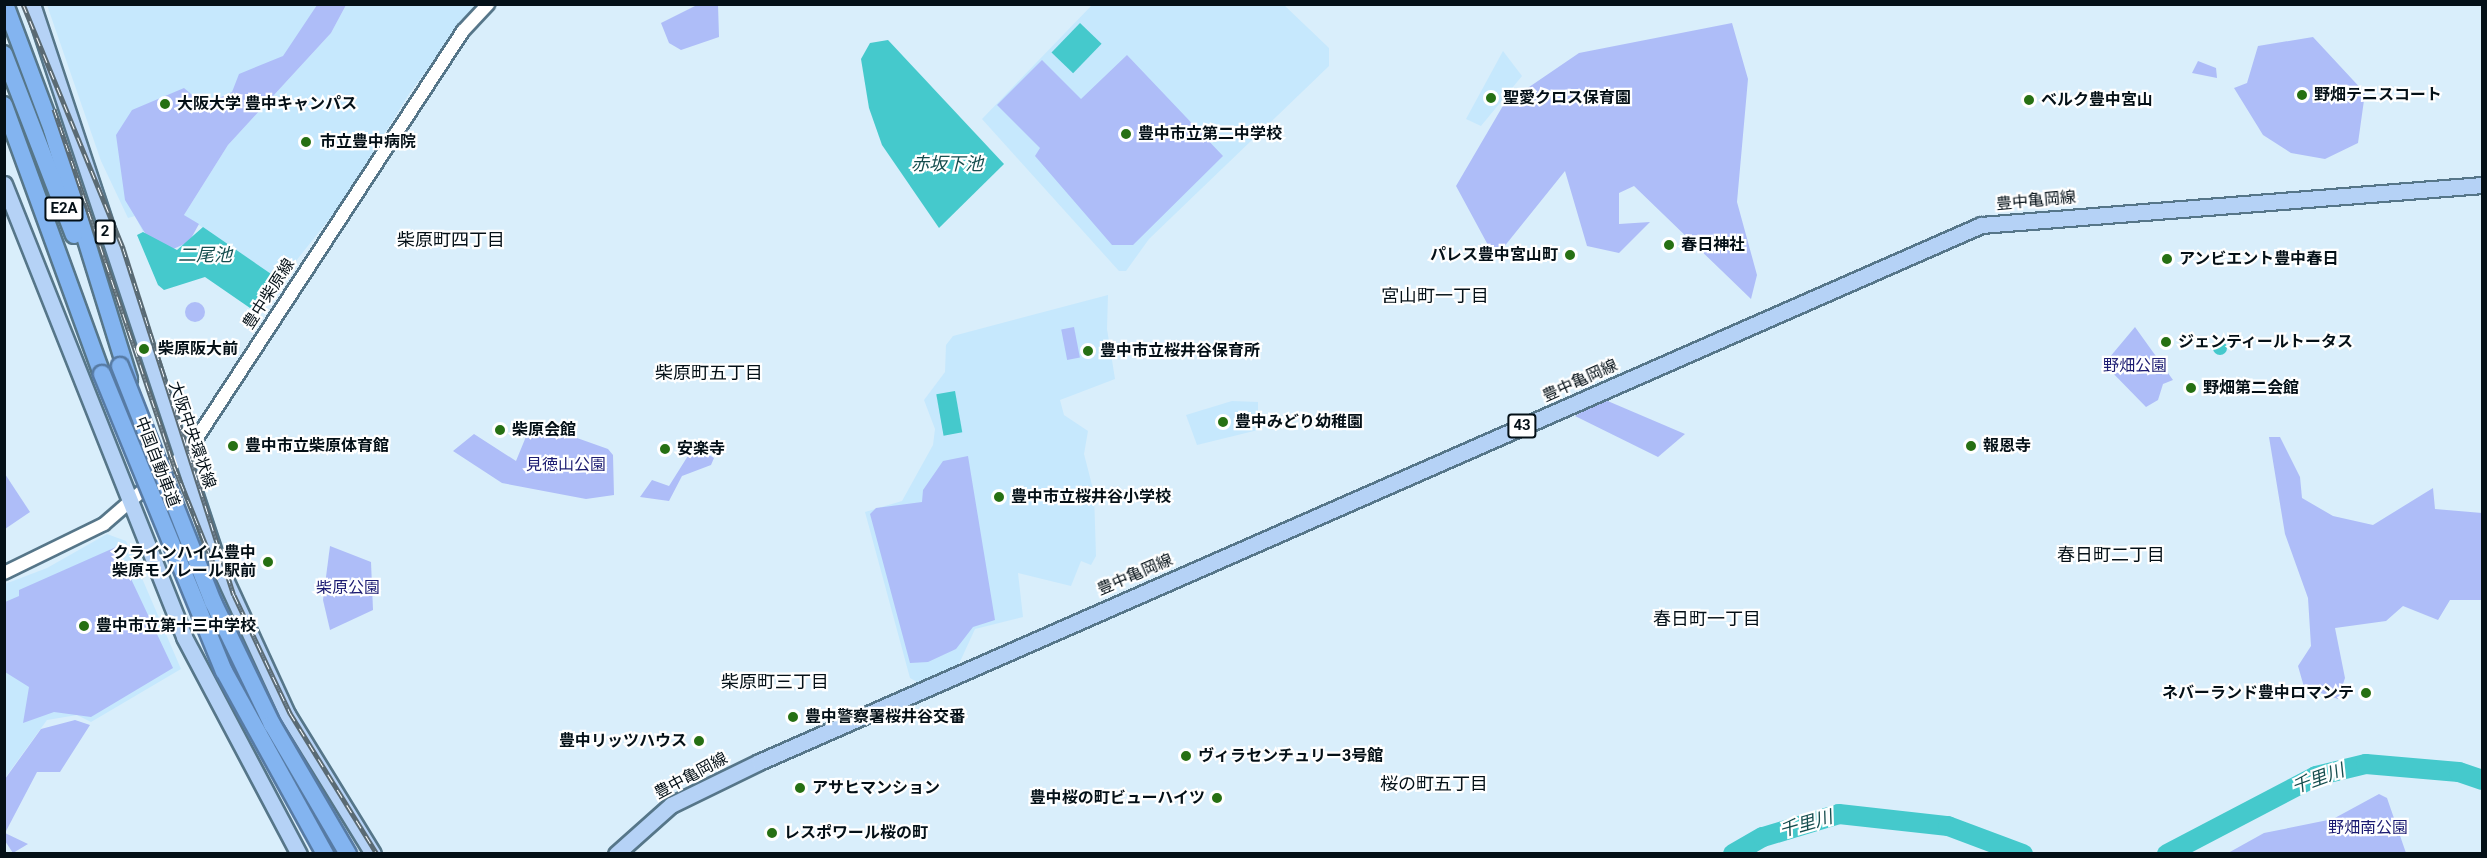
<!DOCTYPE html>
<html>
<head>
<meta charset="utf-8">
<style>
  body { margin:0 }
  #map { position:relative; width:2487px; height:858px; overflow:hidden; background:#d9eefb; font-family:Roboto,"Noto Sans JP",sans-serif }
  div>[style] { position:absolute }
  .built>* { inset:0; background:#c6e8fd }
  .green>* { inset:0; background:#aebdf8; transform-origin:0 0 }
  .round { border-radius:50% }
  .water>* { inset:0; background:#45c9cc; transform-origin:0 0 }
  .river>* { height:20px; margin:-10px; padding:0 10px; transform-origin:10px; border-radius:10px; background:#45c9cc }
  .roads { filter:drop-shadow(2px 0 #567689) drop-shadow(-2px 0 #567689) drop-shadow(0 2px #567689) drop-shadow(0 -2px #567689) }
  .tertiary>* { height:12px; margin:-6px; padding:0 6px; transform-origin:6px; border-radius:6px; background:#fff }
  .primary>* { height:15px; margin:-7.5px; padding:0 7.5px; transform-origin:7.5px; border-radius:7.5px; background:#b5d2f6 }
  .motorway>* { height:16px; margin:-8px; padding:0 8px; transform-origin:8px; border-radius:8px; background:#83b4f0 }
  .rail>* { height:5px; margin-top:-2.5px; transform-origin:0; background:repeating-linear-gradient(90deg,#fff 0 9px,#5a6a73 0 18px); box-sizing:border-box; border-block:2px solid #5a6a73 }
  .bridges { filter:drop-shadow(2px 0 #577ba4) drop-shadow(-2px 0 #577ba4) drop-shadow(0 2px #577ba4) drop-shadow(0 -2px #577ba4) }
  .motorway-bridge>* { height:16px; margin:-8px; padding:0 8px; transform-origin:8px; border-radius:8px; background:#83b4f0 }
  .dots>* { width:16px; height:16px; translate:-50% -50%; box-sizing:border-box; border:3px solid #fff; border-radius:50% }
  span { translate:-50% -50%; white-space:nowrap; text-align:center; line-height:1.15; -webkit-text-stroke:4.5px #fff; paint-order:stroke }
  .shield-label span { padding:2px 4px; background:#fff; border:2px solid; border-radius:4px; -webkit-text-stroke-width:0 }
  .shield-label { font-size:15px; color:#041017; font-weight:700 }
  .poi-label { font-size:16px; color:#041017; font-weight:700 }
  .left { translate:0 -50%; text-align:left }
  .right { translate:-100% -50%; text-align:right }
  .street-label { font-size:16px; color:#041017 }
  .park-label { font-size:16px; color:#1c1c72 }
  .water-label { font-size:18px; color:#164e4f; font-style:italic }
  .neighbourhood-label { font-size:18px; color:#041017 }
  .frame { position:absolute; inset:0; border:6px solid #041017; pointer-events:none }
</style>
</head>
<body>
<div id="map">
  <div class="built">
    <i style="clip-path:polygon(47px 5px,330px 5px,143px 232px,135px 216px,128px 218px,101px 161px)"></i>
    <i style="clip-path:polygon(346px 5px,475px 5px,409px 94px,342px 203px,284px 276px,277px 278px,184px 215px,228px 145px,331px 33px)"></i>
    <i style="clip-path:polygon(1092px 5px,1284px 5px,1329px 48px,1329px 66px,1149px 239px,1126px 271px,1119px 271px,982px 119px)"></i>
    <i style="clip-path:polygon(1503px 51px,1522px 76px,1481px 126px,1466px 119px)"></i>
    <i style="clip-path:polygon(1108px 295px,1107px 329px,1115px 379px,1060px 400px,1064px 415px,1088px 431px,1084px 454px,1094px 493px,1096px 556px,1091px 565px,1081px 561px,1071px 586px,1018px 573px,1023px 617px,975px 629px,958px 666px,919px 683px,910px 678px,865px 512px,902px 501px,933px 445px,935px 429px,924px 400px,945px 372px,946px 345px,953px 336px)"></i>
    <i style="clip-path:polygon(1232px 401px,1258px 402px,1258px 430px,1197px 445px,1186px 415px)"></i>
    <i style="clip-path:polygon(107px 534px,126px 541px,181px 669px,91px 722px,77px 715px,47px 720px,5px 778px,5px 584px,47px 568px)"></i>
  </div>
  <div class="green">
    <i style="clip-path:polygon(699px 4px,718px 5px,719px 37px,681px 50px,669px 43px,661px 23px)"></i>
    <i style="clip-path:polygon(317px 5px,346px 5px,331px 33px,228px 145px,184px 215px,199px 224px,189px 242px,171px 250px,148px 238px,125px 200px,116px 135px,132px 110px,184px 88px,204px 105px,232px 92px,239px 74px,283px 56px)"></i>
    <i style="clip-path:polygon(1732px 23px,1748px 79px,1737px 202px,1757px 275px,1751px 299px,1634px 186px,1619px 193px,1619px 224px,1650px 222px,1619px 253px,1587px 246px,1565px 171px,1495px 258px,1456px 186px,1504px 104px,1579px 53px)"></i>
    <i style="clip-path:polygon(2313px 37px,2365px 93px,2358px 143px,2325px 159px,2291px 153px,2263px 135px,2234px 88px,2247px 83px,2258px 46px)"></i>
    <i style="clip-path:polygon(1127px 55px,1223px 156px,1133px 245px,1112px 245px,1035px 156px,1040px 148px,997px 105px,1042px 60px,1081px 99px)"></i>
    <i style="clip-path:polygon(2198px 61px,2216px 68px,2217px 78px,2192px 73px)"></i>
    <i class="round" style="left:185px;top:302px;width:20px;height:20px"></i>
    <i style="left:1074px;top:327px;width:31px;height:13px;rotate:79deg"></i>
    <i style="clip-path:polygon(2135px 327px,2173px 380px,2163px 384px,2158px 400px,2146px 407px,2104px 364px)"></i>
    <i style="clip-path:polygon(1603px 399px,1685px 434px,1658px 457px,1575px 416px)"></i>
    <i style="clip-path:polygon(532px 422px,608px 449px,613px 455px,614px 495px,586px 499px,502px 483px,453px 451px,474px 434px,516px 461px)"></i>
    <i style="clip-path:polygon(2269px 437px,2280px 437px,2300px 477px,2302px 498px,2333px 516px,2373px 525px,2433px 488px,2435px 509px,2482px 513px,2482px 600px,2450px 600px,2438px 620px,2403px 606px,2386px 621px,2335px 628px,2345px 678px,2338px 699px,2304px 687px,2298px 666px,2311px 646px,2308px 598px,2285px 534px)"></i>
    <i style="clip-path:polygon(689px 442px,714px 458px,711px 465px,682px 476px,669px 501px,640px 497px,652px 480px,669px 486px,691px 451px)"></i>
    <i style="clip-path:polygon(968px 456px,995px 620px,973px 627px,956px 649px,928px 662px,910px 663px,870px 514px,876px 508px,922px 502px,923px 490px,943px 461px)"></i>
    <i style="clip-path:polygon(5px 474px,30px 512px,5px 529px,4px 529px)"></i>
    <i style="clip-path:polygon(330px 546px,371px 562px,373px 610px,330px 630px,323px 600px)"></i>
    <i style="clip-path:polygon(116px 547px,173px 668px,91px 717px,54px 712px,23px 723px,29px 687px,5px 672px,5px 602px,19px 596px,19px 590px)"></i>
    <i style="clip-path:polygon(75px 720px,90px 725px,60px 772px,37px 772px,5px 833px,28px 844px,13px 853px,5px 841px,5px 779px,41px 729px)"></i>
    <i style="clip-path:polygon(2379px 794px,2387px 798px,2406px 853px,2228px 853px,2264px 833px,2333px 819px)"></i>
  </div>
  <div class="water">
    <i style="left:1080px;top:23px;width:30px;height:41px;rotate:44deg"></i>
    <i style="clip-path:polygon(888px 40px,1004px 164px,939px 228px,882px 145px,869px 108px,861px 59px,870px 43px)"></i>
    <i style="clip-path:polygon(203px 227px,277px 278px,280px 272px,284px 276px,266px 305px,250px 308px,205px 277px,164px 290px,158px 285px,137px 235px,143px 232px,177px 250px)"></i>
    <i class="round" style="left:2213px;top:341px;width:14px;height:14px"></i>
    <i style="left:955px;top:391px;width:42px;height:19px;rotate:80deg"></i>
  </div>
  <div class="river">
    <i style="left:1733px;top:854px;width:34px;rotate:-30deg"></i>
    <i style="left:1763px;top:837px;width:79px;rotate:-16.8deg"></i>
    <i style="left:1839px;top:814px;width:110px;rotate:6.3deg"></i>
    <i style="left:1948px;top:826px;width:80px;rotate:20.5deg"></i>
    <i style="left:2167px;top:854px;width:168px;rotate:-27.6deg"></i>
    <i style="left:2316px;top:776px;width:51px;rotate:-13.5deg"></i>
    <i style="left:2366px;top:764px;width:93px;rotate:4.9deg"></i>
    <i style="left:2459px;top:772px;width:24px;rotate:19deg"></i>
  </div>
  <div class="roads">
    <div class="tertiary">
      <i style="left:4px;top:573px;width:111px;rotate:-26.1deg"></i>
      <i style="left:104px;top:524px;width:113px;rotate:-41deg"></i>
      <i style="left:189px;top:450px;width:501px;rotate:-56.82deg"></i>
      <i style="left:463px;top:31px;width:37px;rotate:-47deg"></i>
    </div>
    <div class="primary">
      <i style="left:32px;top:4px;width:590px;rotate:71.63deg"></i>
      <i style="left:218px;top:564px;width:165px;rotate:65.3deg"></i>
      <i style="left:287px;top:714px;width:164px;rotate:58.4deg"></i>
      <i style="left:4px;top:184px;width:487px;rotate:68.3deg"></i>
      <i style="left:184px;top:637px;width:246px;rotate:62.1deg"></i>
      <i style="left:616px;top:854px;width:74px;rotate:-41.7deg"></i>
      <i style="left:671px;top:805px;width:98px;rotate:-26deg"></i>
      <i style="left:759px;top:762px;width:1335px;rotate:-23.72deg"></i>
      <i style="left:1981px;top:225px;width:503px;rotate:-4.56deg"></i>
    </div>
    <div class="motorway">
      <i style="left:5px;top:4px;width:134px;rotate:69.5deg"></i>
      <i style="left:52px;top:130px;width:261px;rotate:72.8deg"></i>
      <i style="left:4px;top:54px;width:194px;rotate:68.9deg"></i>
      <i style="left:4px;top:105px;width:286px;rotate:70deg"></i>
    </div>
  </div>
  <div class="rail">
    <i style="left:23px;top:4px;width:264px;rotate:67.7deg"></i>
    <i style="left:123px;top:248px;width:364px;rotate:72.3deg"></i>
    <i style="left:234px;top:595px;width:131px;rotate:64.6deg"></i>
    <i style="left:290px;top:713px;width:166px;rotate:58.3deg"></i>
    <i style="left:54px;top:109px;width:377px;rotate:71.4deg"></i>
    <i style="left:174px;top:466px;width:112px;rotate:68deg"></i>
  </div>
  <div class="bridges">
    <div class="motorway-bridge">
      <i style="left:120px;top:366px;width:254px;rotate:68.5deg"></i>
      <i style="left:213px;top:602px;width:136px;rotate:64.2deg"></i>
      <i style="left:272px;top:724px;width:151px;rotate:59.7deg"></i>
      <i style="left:102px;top:374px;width:321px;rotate:67.7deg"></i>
      <i style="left:224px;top:671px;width:209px;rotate:61.1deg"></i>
    </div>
  </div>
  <div class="dots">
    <i style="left:2302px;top:95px;background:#267013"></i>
    <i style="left:1491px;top:98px;background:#267013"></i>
    <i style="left:2029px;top:100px;background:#267013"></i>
    <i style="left:165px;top:104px;background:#267013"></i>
    <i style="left:1126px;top:134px;background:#267013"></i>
    <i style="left:306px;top:142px;background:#267013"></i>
    <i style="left:1669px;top:245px;background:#267013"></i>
    <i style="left:1570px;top:255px;background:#267013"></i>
    <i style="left:2167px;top:259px;background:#267013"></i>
    <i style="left:2166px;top:342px;background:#267013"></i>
    <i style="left:144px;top:349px;background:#267013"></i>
    <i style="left:1088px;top:351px;background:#267013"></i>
    <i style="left:2191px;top:388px;background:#267013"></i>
    <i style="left:1223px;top:422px;background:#267013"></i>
    <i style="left:500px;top:430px;background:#267013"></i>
    <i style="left:233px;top:446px;background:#267013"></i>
    <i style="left:1971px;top:446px;background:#267013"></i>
    <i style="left:665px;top:449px;background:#267013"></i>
    <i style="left:999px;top:497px;background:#267013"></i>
    <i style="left:268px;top:562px;background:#267013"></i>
    <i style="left:84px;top:626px;background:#267013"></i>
    <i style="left:2366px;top:693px;background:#267013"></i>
    <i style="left:793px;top:717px;background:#267013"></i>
    <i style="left:699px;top:741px;background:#267013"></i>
    <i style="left:1186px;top:756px;background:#267013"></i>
    <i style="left:800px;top:788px;background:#267013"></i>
    <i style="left:1217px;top:798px;background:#267013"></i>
    <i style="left:772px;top:833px;background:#267013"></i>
  </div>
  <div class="shield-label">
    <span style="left:64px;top:209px">E2A</span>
    <span style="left:105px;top:232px">2</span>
    <span style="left:1522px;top:426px">43</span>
  </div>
  <div class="poi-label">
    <span class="left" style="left:2314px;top:95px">野畑テニスコート</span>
    <span class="left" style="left:1503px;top:98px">聖愛クロス保育園</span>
    <span class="left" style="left:2041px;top:100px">ベルク豊中宮山</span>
    <span class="left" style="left:177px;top:104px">大阪大学 豊中キャンパス</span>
    <span class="left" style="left:1138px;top:134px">豊中市立第二中学校</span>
    <span class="left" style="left:320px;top:142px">市立豊中病院</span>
    <span class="left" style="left:1681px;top:245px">春日神社</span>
    <span class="right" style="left:1558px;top:255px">パレス豊中宮山町</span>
    <span class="left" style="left:2179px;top:259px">アンビエント豊中春日</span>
    <span class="left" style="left:2178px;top:342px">ジェンティールトータス</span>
    <span class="left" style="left:158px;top:349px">柴原阪大前</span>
    <span class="left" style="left:1100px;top:351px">豊中市立桜井谷保育所</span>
    <span class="left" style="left:2203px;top:388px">野畑第二会館</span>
    <span class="left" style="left:1235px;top:422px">豊中みどり幼稚園</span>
    <span class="left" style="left:512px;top:430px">柴原会館</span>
    <span class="left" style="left:245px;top:446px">豊中市立柴原体育館</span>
    <span class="left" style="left:1983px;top:446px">報恩寺</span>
    <span class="left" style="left:677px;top:449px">安楽寺</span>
    <span class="left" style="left:1011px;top:497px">豊中市立桜井谷小学校</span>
    <span class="right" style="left:256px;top:562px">クラインハイム豊中<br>柴原モノレール駅前</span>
    <span class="left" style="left:96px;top:626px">豊中市立第十三中学校</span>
    <span class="right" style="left:2354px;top:693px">ネバーランド豊中ロマンテ</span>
    <span class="left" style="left:805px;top:717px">豊中警察署桜井谷交番</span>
    <span class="right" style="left:687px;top:741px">豊中リッツハウス</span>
    <span class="left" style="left:1198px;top:756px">ヴィラセンチュリー3号館</span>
    <span class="left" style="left:812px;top:788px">アサヒマンション</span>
    <span class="right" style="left:1205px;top:798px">豊中桜の町ビューハイツ</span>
    <span class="left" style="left:784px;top:833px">レスポワール桜の町</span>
  </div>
  <div class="street-label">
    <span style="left:2036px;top:201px;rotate:-5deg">豊中亀岡線</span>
    <span style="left:269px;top:294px;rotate:-57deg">豊中柴原線</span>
    <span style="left:1580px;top:381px;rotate:-24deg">豊中亀岡線</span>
    <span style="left:192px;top:435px;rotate:71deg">大阪中央環状線</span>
    <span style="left:157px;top:462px;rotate:69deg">中国自動車道</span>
    <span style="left:1135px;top:575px;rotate:-23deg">豊中亀岡線</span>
    <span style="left:691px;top:776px;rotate:-28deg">豊中亀岡線</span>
  </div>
  <div class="park-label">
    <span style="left:2135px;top:366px">野畑公園</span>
    <span style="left:566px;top:465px">見徳山公園</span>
    <span style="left:348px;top:588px">柴原公園</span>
    <span style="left:2368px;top:828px">野畑南公園</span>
  </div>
  <div class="water-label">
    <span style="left:947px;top:164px">赤坂下池</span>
    <span style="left:205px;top:255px">二尾池</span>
    <span style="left:2318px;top:779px;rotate:-20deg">千里川</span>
    <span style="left:1806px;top:824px;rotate:-16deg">千里川</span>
  </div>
  <div class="neighbourhood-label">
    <span style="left:451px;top:240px">柴原町四丁目</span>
    <span style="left:1435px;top:296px">宮山町一丁目</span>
    <span style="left:709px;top:373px">柴原町五丁目</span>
    <span style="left:2111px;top:555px">春日町二丁目</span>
    <span style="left:1707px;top:619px">春日町一丁目</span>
    <span style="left:775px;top:682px">柴原町三丁目</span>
    <span style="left:1434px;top:784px">桜の町五丁目</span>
  </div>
  <div class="frame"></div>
</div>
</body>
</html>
